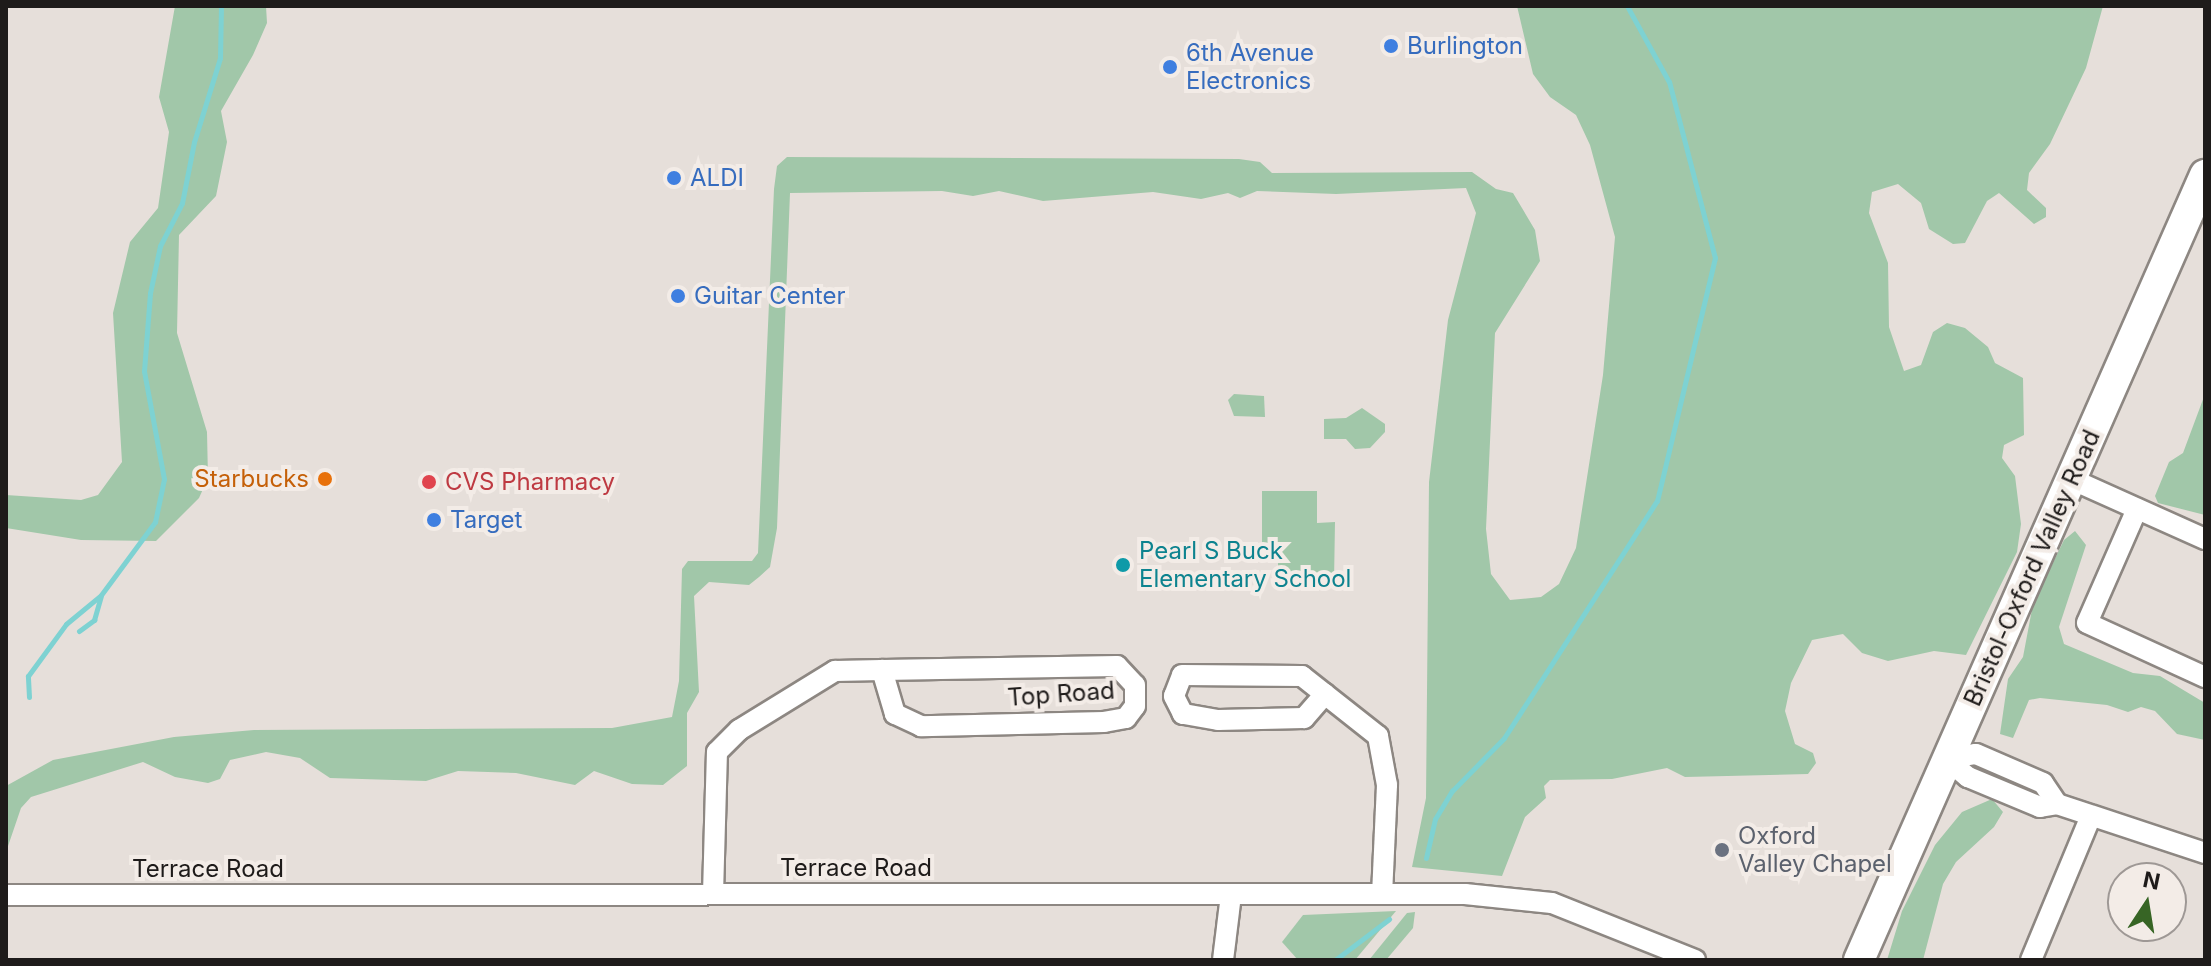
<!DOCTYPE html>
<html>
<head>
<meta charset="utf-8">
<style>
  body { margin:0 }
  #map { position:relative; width:2211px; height:966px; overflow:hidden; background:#e6dfda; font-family:Inter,sans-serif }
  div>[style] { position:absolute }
  .green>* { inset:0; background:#a1c7a9 }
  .stream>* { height:5px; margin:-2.5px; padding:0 2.5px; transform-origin:2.5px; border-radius:2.5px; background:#7ed2d2 }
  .roads { filter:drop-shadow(2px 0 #8d8782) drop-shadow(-2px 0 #8d8782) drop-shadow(0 2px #8d8782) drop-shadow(0 -2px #8d8782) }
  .minor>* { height:20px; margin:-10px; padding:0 10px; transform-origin:10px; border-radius:10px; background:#fff }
  .secondary>* { height:30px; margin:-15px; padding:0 15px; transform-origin:15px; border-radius:15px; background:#fff }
  .dots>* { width:22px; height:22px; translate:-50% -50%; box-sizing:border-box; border:4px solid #f3ece7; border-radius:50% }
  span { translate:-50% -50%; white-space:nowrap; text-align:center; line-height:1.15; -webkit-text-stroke:8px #f3ece7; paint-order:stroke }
  .shop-label { font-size:24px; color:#366cbe }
  .left { translate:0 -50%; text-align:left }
  .food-label { font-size:24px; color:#c56008 }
  .right { translate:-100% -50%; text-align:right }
  .health-label { font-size:24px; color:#be3a42 }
  .culture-label { font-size:24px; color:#0d838f }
  .street-label { font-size:24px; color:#1e1b1a }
  .worship-label { font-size:24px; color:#5b616d }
  .frame { position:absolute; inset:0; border:8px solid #1e1b1a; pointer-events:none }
  .north { position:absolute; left:2107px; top:862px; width:80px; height:80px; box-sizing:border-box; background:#f3ece7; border:2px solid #9e9895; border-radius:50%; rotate:12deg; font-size:22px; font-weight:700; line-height:32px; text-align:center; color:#1e1b1a }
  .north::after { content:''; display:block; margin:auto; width:28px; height:36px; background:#376525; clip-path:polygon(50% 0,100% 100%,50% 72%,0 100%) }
</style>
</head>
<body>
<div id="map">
  <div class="green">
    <i style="clip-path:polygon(175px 6px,266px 6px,267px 23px,253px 55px,221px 111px,227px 142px,216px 196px,179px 235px,177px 333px,207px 432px,208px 478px,199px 498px,156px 541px,81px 540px,6px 528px,6px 495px,81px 500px,98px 495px,122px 462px,113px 313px,130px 242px,158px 208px,169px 132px,159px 97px)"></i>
    <i style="clip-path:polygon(1517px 6px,2103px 6px,2086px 68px,2050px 144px,2029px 173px,2027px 190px,2046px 208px,2046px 217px,2034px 224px,1999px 193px,1987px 201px,1965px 243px,1953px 244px,1929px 229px,1921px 203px,1898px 184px,1872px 192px,1869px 213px,1888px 263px,1889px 327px,1904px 371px,1921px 365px,1933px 332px,1947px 323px,1965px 328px,1988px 347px,1995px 363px,2023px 378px,2024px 435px,2004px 445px,2002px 458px,2015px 476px,2021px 524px,2017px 552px,1966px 655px,1934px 651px,1888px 661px,1862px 653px,1843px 634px,1812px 640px,1791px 683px,1785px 711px,1795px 744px,1813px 753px,1816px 763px,1808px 774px,1685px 777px,1667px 768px,1612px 779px,1550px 780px,1544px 786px,1546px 798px,1525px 817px,1502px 876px,1412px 867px,1426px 798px,1429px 482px,1448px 320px,1476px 213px,1466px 188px,1336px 194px,1257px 191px,1240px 198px,1228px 193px,1201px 199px,1153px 192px,1043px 201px,999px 191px,973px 196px,942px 191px,790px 193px,777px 528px,770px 567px,759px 577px,749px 585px,709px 582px,694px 596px,699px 692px,687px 713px,687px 766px,663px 785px,632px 784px,594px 771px,575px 785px,516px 773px,458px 771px,426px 781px,330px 778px,300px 758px,266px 752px,230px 760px,220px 779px,208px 783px,175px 777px,143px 762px,31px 797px,21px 808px,6px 852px,6px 786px,53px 760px,174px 737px,254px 730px,612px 728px,672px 717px,679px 681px,682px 569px,688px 561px,752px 561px,758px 553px,774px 189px,777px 166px,787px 157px,1239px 159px,1260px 162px,1272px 173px,1472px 172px,1496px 189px,1513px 193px,1535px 230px,1540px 261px,1495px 333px,1486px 529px,1491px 574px,1510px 600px,1541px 597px,1559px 584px,1576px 548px,1603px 375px,1615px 237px,1590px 145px,1576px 115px,1550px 97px,1533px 74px)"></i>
    <i style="clip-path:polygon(1234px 394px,1264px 396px,1265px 417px,1234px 416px,1228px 400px)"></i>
    <i style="clip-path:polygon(2205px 394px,2205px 515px,2158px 503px,2155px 496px,2169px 462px,2183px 453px)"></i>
    <i style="clip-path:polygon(1362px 408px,1385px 424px,1385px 432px,1370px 448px,1355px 449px,1346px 439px,1324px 439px,1324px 419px,1346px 418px)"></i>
    <i style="clip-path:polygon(1262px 491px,1317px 491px,1317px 523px,1335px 522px,1334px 582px,1278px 582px,1278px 555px,1262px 554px)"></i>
    <i style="clip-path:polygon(2075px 531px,2086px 545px,2059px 627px,2064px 644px,2133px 673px,2160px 676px,2205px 703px,2205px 740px,2177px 734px,2155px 711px,2141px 707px,2128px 712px,2107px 705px,2040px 698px,2029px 700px,2013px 738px,2000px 734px,2008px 679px,2023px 657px,2033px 604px,2064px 540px)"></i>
    <i style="clip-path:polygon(1992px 799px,2003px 812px,1994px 827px,1956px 862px,1943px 884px,1923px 960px,1887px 960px,1902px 911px,1935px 845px,1962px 812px)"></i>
    <i style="clip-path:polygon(1396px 911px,1355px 960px,1298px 960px,1282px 942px,1303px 915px)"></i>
    <i style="clip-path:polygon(1415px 912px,1413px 928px,1386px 960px,1369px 960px,1407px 913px)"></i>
  </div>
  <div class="stream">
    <i style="left:79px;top:631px;width:19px;rotate:-36deg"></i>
    <i style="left:94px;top:620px;width:25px;rotate:-74deg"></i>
    <i style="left:29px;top:697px;width:21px;rotate:-93deg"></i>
    <i style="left:28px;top:676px;width:64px;rotate:-53.8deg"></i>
    <i style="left:66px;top:624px;width:45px;rotate:-39.6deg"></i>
    <i style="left:101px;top:595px;width:91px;rotate:-53.5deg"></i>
    <i style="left:155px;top:522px;width:44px;rotate:-78.2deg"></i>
    <i style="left:164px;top:479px;width:110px;rotate:-100.5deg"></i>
    <i style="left:144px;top:371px;width:78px;rotate:-85.6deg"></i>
    <i style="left:150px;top:293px;width:48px;rotate:-78deg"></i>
    <i style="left:160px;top:246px;width:48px;rotate:-62.9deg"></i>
    <i style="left:182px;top:203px;width:62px;rotate:-78.9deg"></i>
    <i style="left:194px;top:142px;width:88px;rotate:-72.8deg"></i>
    <i style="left:220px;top:58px;width:52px;rotate:-88.9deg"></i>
    <i style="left:1426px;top:858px;width:40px;rotate:-77deg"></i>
    <i style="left:1435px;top:819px;width:33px;rotate:-59deg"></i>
    <i style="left:1452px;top:791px;width:74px;rotate:-45.5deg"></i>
    <i style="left:1504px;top:738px;width:282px;rotate:-57.2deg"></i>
    <i style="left:1657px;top:501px;width:250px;rotate:-76.6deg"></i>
    <i style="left:1715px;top:258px;width:182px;rotate:-104.6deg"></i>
    <i style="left:1669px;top:82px;width:87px;rotate:-118.9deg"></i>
    <i style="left:1335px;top:960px;width:68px;rotate:-37.2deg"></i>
  </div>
  <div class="roads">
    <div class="minor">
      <i style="left:2071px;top:479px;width:147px;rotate:24.1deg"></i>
      <i style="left:2137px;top:509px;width:124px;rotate:113.7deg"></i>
      <i style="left:2087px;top:623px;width:130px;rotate:24.6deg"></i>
      <i style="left:1325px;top:694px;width:32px;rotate:131deg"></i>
      <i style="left:1304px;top:718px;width:86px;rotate:178.7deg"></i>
      <i style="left:1218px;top:720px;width:36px;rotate:-170deg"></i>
      <i style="left:1183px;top:714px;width:20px;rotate:-117deg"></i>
      <i style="left:1174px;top:696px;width:22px;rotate:-69deg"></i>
      <i style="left:1182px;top:675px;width:120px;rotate:0.5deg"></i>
      <i style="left:1302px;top:676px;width:97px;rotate:38.3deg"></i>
      <i style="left:1378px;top:736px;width:50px;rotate:79.6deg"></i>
      <i style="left:1387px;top:785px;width:109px;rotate:92.6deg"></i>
      <i style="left:1947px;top:759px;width:29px;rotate:-10deg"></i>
      <i style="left:1976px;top:754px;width:73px;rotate:23.4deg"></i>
      <i style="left:2043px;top:783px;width:25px;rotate:56deg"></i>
      <i style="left:1947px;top:759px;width:28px;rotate:41deg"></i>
      <i style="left:1968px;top:777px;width:78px;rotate:22.6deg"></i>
      <i style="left:2040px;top:807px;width:17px;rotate:-10deg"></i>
      <i style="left:2057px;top:804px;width:156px;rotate:18.3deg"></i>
      <i style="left:713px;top:894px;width:142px;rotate:-88.4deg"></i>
      <i style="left:717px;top:752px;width:31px;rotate:-45deg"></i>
      <i style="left:739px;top:730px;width:113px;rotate:-31.6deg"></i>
      <i style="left:835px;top:671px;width:47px;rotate:-1.2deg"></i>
      <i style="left:882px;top:670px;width:235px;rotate:-1deg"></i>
      <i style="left:1117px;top:666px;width:26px;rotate:47deg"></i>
      <i style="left:1135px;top:685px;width:21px;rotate:90deg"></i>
      <i style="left:1135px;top:706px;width:15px;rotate:127deg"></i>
      <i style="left:1126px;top:718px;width:22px;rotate:170deg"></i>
      <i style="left:1104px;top:722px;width:183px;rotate:178.7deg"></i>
      <i style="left:921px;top:726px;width:29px;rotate:-155deg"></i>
      <i style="left:895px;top:714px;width:46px;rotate:-106.5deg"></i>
      <i style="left:6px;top:895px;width:1459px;rotate:-0.04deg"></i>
      <i style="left:1465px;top:894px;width:87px;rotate:5.9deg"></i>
      <i style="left:1552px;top:903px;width:154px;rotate:21.7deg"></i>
      <i style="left:1223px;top:960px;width:65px;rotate:-83deg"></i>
      <i style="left:2031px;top:960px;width:154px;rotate:-67.4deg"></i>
    </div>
    <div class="secondary">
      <i style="left:1859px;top:960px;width:858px;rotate:-66.21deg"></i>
    </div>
  </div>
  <div class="dots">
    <i style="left:1391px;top:46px;background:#3f7fe0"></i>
    <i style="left:1170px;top:67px;background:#3f7fe0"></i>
    <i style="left:674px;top:178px;background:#3f7fe0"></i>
    <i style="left:678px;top:296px;background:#3f7fe0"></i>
    <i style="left:325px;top:479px;background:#e8710a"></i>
    <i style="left:429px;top:482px;background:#e0444e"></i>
    <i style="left:434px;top:520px;background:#3f7fe0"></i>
    <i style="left:1123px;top:565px;background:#0f9aa8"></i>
    <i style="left:1722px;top:850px;background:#6b7280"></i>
  </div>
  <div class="shop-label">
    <span class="left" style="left:1407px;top:46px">Burlington</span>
    <span class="left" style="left:1186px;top:67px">6th Avenue<br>Electronics</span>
    <span class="left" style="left:690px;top:178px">ALDI</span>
    <span class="left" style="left:694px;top:296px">Guitar Center</span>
    <span class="left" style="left:450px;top:520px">Target</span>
  </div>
  <div class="food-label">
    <span class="right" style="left:309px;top:479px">Starbucks</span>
  </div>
  <div class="health-label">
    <span class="left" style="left:445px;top:482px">CVS Pharmacy</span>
  </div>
  <div class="culture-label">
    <span class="left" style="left:1139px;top:565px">Pearl S Buck<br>Elementary School</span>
  </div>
  <div class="street-label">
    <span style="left:2032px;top:568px;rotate:-66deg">Bristol-Oxford Valley Road</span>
    <span style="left:1061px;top:694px;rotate:-4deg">Top Road</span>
    <span style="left:856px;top:868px">Terrace Road</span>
    <span style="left:208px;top:869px">Terrace Road</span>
  </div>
  <div class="worship-label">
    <span class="left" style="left:1738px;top:850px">Oxford<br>Valley Chapel</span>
  </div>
  <div class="frame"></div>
  <div class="north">N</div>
</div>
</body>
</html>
